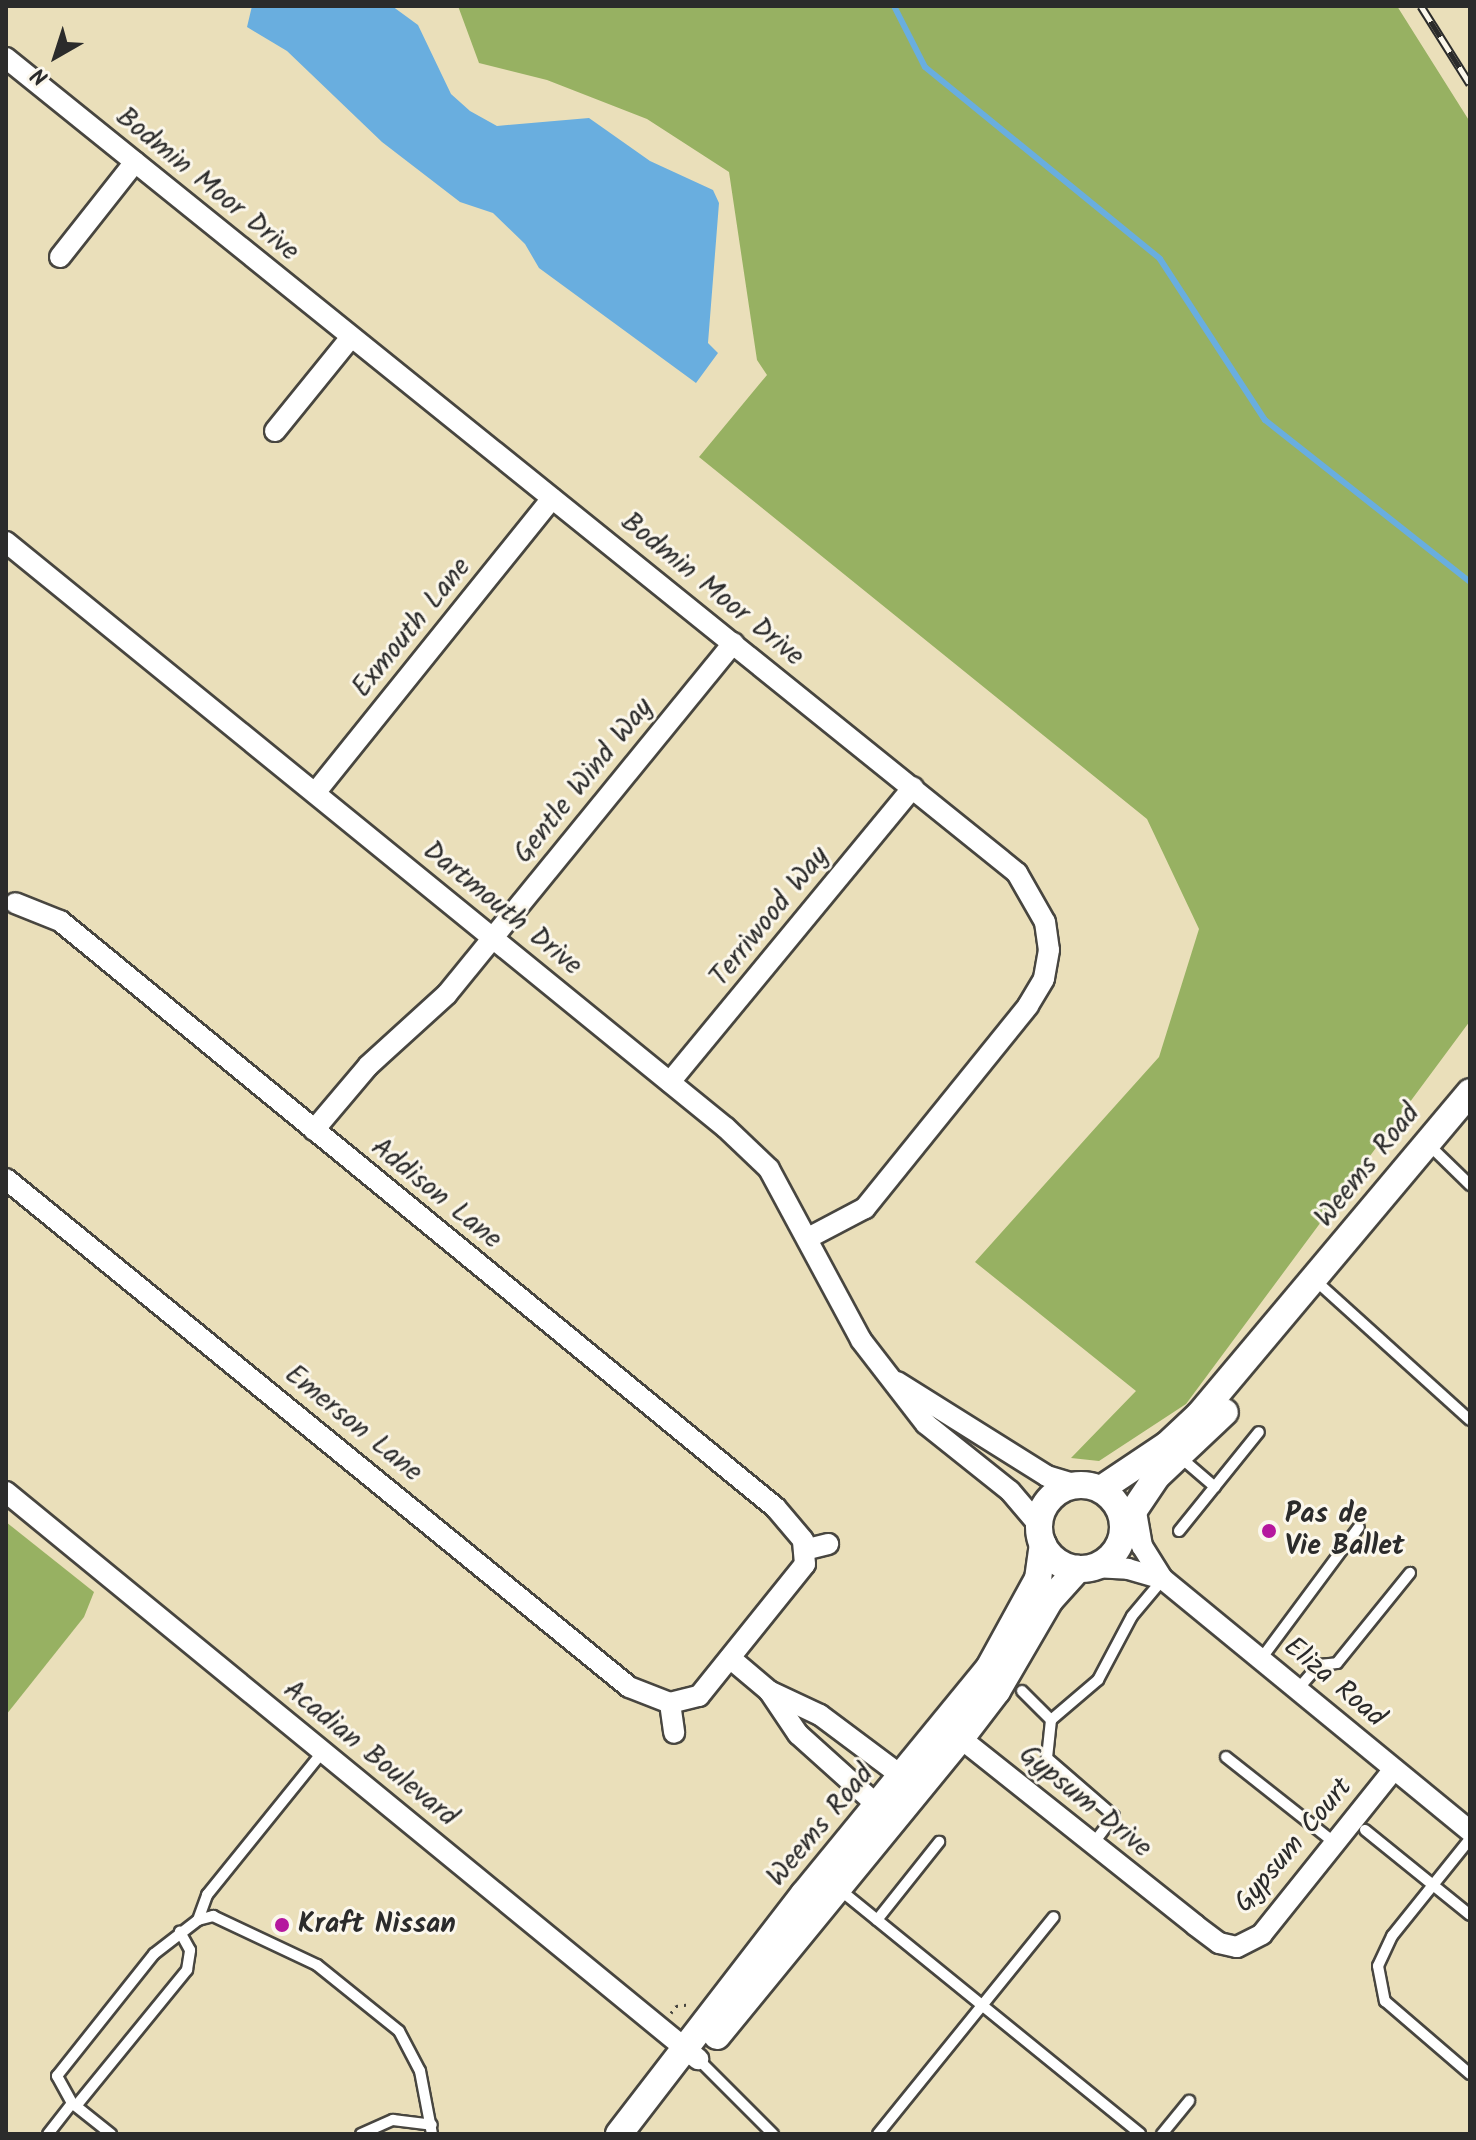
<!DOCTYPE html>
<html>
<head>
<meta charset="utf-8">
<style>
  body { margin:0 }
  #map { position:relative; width:1476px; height:2140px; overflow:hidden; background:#eadfba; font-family:Kalam,sans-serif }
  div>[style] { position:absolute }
  .forest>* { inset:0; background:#97b162 }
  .water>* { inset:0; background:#69aedf }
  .stream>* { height:6px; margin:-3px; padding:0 3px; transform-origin:3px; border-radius:3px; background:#69aedf }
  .path>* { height:3px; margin-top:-1.5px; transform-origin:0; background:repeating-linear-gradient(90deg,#484640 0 2px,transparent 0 8px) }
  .roads { filter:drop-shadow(2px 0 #484640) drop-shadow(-2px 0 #484640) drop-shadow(0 2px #484640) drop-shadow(0 -2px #484640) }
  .service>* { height:10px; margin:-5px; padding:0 5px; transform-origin:5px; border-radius:5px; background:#fff }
  .minor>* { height:20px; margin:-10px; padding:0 10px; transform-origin:10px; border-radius:10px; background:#fff }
  .tertiary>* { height:26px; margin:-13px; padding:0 13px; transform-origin:13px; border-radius:13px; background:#fff }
  .tertiary>.ring { margin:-13px; padding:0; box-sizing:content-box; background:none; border:26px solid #fff; border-radius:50% }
  .rail>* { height:9px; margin-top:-4.5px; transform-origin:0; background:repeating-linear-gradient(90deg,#fbf7ec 0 18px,#2b2b2b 0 36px); box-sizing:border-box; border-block:2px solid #2b2b2b }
  .dots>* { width:22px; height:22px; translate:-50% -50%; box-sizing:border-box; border:4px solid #fbf7ec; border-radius:50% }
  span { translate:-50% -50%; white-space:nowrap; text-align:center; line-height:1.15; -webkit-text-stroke:6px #fbf7ec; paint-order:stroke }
  .street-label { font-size:28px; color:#2b2b2b }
  .poi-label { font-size:28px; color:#2b2b2b; font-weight:700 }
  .left { translate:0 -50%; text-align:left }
  .frame { position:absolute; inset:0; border:8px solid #2b2b2b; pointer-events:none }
  .north { position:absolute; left:16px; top:16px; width:80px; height:80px; -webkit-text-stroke:6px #fbf7ec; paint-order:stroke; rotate:219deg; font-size:22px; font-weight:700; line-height:32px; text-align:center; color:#2b2b2b }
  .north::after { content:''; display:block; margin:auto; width:28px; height:36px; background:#2b2b2b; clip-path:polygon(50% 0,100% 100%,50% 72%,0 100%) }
</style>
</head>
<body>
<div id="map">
  <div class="forest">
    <i style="clip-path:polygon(458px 6px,1397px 6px,1470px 122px,1470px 1021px,1186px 1404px,1099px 1461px,1071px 1458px,1136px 1391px,975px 1262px,1159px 1057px,1199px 929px,1147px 819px,699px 457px,767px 375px,757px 360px,729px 172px,647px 119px,547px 80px,479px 63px)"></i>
    <i style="clip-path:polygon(6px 1522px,94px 1592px,84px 1617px,6px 1715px)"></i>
  </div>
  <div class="water">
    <i style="clip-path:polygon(252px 6px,392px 6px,418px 25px,451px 94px,470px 111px,497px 126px,589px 118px,650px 161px,713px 190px,719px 203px,708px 343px,718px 353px,696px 383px,539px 268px,525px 244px,493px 213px,460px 202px,382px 142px,287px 51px,247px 27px)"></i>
  </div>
  <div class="stream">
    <i style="left:894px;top:6px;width:68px;rotate:63.1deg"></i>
    <i style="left:925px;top:67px;width:303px;rotate:39.2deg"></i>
    <i style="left:1160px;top:259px;width:192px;rotate:56.9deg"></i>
    <i style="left:1265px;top:420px;width:261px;rotate:38.3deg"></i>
  </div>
  <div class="path">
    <i style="left:671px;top:2013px;width:9px;rotate:-54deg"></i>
    <i style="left:676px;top:2006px;width:16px;rotate:-7deg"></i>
  </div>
  <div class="roads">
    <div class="service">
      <i style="left:1428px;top:1144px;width:59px;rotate:44.3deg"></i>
      <i style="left:1316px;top:1281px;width:207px;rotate:42.1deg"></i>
      <i style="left:1180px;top:1457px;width:46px;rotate:40.6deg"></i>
      <i style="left:1179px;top:1531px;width:127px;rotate:-51.1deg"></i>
      <i style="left:1261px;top:1659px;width:164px;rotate:-53.4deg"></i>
      <i style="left:1298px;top:1689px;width:32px;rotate:-49deg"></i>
      <i style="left:1319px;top:1665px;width:18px;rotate:-6deg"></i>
      <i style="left:1337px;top:1663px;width:116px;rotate:-51deg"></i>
      <i style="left:1022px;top:1691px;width:41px;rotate:45deg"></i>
      <i style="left:1226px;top:1757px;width:139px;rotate:38.3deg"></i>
      <i style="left:1365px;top:1830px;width:135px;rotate:39deg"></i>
      <i style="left:1470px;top:1839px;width:124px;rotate:128.8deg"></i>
      <i style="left:1392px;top:1936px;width:33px;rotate:115deg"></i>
      <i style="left:1378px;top:1966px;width:36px;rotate:79deg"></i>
      <i style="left:1385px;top:2001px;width:112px;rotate:40.7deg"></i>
      <i style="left:1093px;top:1844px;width:35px;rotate:-53deg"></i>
      <i style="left:1114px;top:1816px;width:89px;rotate:-139.1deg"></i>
      <i style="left:1047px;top:1758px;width:38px;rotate:-84deg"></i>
      <i style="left:1051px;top:1720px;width:62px;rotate:-40.4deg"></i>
      <i style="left:1098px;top:1680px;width:72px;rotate:-62deg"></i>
      <i style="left:1132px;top:1616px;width:48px;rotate:-50deg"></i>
      <i style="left:839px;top:1889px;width:388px;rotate:39.1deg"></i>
      <i style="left:198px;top:1920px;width:27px;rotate:-70deg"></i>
      <i style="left:207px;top:1895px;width:185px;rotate:-51.1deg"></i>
      <i style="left:877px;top:1920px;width:100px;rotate:-51.5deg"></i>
      <i style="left:698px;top:2059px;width:106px;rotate:45deg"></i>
      <i style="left:72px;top:2103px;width:31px;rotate:-119deg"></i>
      <i style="left:57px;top:2076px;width:156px;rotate:-51.5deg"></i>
      <i style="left:154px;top:1954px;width:56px;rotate:-37.7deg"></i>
      <i style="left:198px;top:1920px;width:16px;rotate:-15deg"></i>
      <i style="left:213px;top:1916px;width:115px;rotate:25.2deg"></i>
      <i style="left:317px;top:1965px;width:105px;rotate:38.8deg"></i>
      <i style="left:399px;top:2031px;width:45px;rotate:62.3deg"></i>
      <i style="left:420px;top:2071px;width:64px;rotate:79.2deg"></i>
      <i style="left:76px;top:2106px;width:176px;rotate:-50.8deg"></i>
      <i style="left:187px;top:1970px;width:20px;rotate:-81deg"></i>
      <i style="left:190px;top:1950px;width:21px;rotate:-119deg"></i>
      <i style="left:48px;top:2134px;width:39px;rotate:-52deg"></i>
      <i style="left:72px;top:2103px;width:50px;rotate:38.5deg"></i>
      <i style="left:361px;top:2134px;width:35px;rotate:-24deg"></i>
      <i style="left:393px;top:2120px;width:39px;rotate:7deg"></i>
      <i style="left:878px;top:2134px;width:279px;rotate:-51deg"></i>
      <i style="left:1162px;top:2134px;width:43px;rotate:-50.7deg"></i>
    </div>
    <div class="minor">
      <i style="left:6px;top:58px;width:1299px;rotate:38.87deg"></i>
      <i style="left:1017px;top:873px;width:56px;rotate:60.3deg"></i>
      <i style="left:1045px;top:922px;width:28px;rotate:82deg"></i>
      <i style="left:1049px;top:950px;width:29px;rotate:100deg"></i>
      <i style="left:1044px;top:979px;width:31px;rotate:121deg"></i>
      <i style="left:1028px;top:1006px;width:260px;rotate:128.9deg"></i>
      <i style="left:865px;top:1208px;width:64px;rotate:152.2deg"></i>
      <i style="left:60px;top:257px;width:121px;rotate:-51.7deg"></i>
      <i style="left:275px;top:431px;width:121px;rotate:-51deg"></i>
      <i style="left:6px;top:542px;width:928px;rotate:39.14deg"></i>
      <i style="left:726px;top:1128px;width:59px;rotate:43.6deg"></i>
      <i style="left:769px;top:1169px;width:194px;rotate:61.7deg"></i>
      <i style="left:861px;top:1340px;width:106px;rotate:52.3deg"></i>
      <i style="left:926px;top:1424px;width:107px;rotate:38.6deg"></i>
      <i style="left:1010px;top:1491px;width:43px;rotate:49.7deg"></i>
      <i style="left:315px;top:793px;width:378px;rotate:-51.2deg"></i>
      <i style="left:670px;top:1082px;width:382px;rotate:-50.5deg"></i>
      <i style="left:314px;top:1130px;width:84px;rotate:-49.8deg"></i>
      <i style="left:368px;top:1066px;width:107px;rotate:-42.3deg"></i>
      <i style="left:447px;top:994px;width:453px;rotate:-50.8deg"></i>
      <i style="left:6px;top:1179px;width:804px;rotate:39.19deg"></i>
      <i style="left:629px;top:1687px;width:44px;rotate:21.3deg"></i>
      <i style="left:670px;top:1703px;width:30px;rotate:-14deg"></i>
      <i style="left:699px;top:1696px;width:169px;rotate:-51.2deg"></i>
      <i style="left:805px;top:1564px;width:24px;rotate:-95deg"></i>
      <i style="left:803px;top:1540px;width:42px;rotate:-130.2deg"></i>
      <i style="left:776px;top:1508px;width:926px;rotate:-140.65deg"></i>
      <i style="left:60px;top:921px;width:48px;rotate:-158.2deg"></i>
      <i style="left:897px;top:1382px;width:177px;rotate:32.1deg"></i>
      <i style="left:1047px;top:1476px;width:27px;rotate:17deg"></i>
      <i style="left:6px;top:1492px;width:895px;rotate:39.33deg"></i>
      <i style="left:1135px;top:1506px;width:41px;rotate:80.1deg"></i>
      <i style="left:1142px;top:1546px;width:39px;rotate:58deg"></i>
      <i style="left:1163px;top:1579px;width:397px;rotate:39.4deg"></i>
      <i style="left:804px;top:1550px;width:25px;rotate:-14deg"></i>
      <i style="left:1093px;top:1567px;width:35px;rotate:3deg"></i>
      <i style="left:1128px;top:1569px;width:36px;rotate:16deg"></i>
      <i style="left:730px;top:1658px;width:51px;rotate:40.2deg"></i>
      <i style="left:769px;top:1691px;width:56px;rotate:25.2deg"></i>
      <i style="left:820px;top:1715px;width:104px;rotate:36.8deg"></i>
      <i style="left:769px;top:1691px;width:52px;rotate:56deg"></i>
      <i style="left:798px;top:1734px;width:109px;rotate:42deg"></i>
      <i style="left:670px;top:1703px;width:30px;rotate:82deg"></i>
      <i style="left:949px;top:1729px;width:315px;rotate:38.5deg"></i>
      <i style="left:1195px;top:1925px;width:30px;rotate:37deg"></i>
      <i style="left:1219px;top:1943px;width:18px;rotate:13deg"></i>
      <i style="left:1237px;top:1947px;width:28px;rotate:-27deg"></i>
      <i style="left:1262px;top:1934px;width:211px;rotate:-51.3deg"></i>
    </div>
    <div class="tertiary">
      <i class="ring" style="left:1039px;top:1485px;width:58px;height:58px"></i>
      <i style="left:1101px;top:1489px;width:79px;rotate:-33.7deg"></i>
      <i style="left:1167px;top:1445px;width:45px;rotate:-43.2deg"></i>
      <i style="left:1200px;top:1414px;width:420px;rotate:-50deg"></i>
      <i style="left:1124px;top:1525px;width:59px;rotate:-56deg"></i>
      <i style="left:1157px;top:1476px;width:93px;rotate:-43.3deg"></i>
      <i style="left:717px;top:2036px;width:385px;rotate:-50.7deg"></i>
      <i style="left:961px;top:1738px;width:59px;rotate:-52.5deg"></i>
      <i style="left:997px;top:1691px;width:105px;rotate:-59.8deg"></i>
      <i style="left:1050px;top:1600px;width:42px;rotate:-47.9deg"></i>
      <i style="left:619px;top:2134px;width:303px;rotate:-52.4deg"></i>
      <i style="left:804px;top:1894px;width:292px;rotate:-50.7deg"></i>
      <i style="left:989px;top:1668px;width:102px;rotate:-61.2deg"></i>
      <i style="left:1038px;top:1579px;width:35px;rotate:-82deg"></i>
    </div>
  </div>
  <div class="rail">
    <i style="left:1421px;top:6px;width:92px;rotate:57.9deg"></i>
  </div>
  <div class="dots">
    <i style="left:1269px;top:1531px;background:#b5179e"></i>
    <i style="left:282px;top:1925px;background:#b5179e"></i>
  </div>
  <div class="street-label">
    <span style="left:207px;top:185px;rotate:39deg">Bodmin Moor Drive</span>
    <span style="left:712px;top:590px;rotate:39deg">Bodmin Moor Drive</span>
    <span style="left:412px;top:628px;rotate:-51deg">Exmouth Lane</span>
    <span style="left:584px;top:781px;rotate:-51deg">Gentle Wind Way</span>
    <span style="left:502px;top:909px;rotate:39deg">Dartmouth Drive</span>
    <span style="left:770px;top:917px;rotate:-51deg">Terriwood Way</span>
    <span style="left:1368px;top:1166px;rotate:-51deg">Weems Road</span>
    <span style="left:436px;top:1194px;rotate:39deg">Addison Lane</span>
    <span style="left:353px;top:1424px;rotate:39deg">Emerson Lane</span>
    <span style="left:1334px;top:1683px;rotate:40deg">Eliza Road</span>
    <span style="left:370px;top:1754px;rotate:39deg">Acadian Boulevard</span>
    <span style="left:1085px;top:1802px;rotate:39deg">Gypsum Drive</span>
    <span style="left:821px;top:1826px;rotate:-50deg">Weems Road</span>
    <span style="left:1294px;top:1846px;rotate:-50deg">Gypsum Court</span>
  </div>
  <div class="poi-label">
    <span class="left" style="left:1285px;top:1531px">Pas de<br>Vie Ballet</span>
    <span class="left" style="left:298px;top:1925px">Kraft Nissan</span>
  </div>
  <div class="frame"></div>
  <div class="north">N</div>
</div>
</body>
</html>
